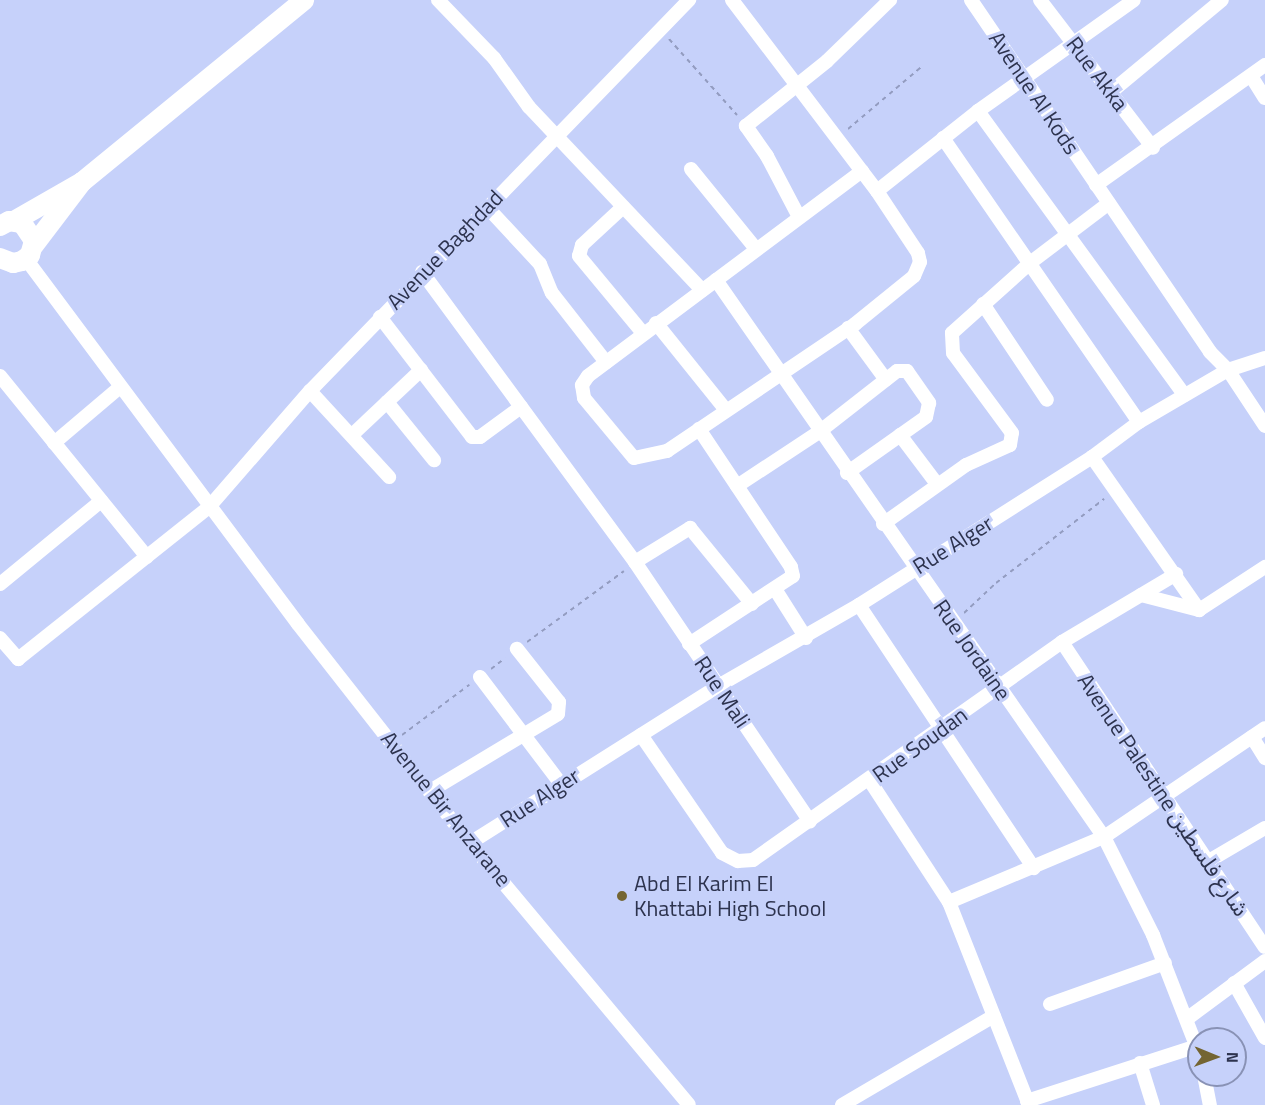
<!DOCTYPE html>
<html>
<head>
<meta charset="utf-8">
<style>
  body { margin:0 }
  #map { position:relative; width:1265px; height:1105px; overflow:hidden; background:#c6d1fa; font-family:"Titillium Web","Noto Sans Arabic",sans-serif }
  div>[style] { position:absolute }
  .path>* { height:2px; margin-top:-1px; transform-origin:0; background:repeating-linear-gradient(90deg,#939cc0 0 4.5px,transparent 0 9px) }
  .minor>* { height:14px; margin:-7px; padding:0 7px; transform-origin:7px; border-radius:7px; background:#fff }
  .secondary>* { height:20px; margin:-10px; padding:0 10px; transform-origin:10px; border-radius:10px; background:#fff }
  .dots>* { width:16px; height:16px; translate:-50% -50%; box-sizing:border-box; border:3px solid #c6d1fa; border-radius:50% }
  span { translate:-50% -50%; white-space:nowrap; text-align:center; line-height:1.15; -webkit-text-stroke:6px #c6d1fa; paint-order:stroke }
  .street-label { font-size:22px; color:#2d334e }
  .poi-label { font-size:22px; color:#2d334e }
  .left { translate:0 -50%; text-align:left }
  .north { position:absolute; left:1187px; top:1027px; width:60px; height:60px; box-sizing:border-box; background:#c6d1fa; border:2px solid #8992b5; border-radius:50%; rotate:91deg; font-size:16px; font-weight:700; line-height:24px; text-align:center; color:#2d334e }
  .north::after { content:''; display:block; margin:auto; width:21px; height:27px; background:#746532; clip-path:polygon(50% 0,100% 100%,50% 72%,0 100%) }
</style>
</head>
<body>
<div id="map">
  <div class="path">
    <i style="left:669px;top:39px;width:102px;rotate:48.2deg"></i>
    <i style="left:848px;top:129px;width:96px;rotate:-40.3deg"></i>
    <i style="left:964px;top:613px;width:44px;rotate:-43.2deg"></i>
    <i style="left:996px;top:583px;width:137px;rotate:-37.9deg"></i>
    <i style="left:527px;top:642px;width:120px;rotate:-36.2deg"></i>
    <i style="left:491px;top:669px;width:18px;rotate:-38deg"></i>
    <i style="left:402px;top:735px;width:84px;rotate:-36.7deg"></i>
  </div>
  <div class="minor">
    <i style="left:438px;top:0;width:81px;rotate:46deg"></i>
    <i style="left:494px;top:58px;width:60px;rotate:54.5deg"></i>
    <i style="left:529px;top:107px;width:252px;rotate:46.6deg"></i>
    <i style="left:732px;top:0;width:240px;rotate:52.8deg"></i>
    <i style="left:971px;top:0;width:425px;rotate:55.8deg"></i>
    <i style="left:1210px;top:352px;width:25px;rotate:45deg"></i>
    <i style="left:1228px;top:370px;width:67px;rotate:56.5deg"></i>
    <i style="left:1040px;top:0;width:186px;rotate:52.6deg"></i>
    <i style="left:1251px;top:76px;width:26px;rotate:58deg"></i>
    <i style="left:1111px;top:92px;width:144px;rotate:-39.7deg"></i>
    <i style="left:978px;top:111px;width:351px;rotate:54deg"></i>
    <i style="left:943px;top:138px;width:345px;rotate:55.4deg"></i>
    <i style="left:691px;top:169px;width:103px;rotate:50.9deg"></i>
    <i style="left:862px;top:171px;width:342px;rotate:143.2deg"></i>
    <i style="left:588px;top:376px;width:11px;rotate:124deg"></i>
    <i style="left:582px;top:385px;width:13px;rotate:81deg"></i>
    <i style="left:584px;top:398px;width:78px;rotate:50.2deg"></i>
    <i style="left:634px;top:458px;width:34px;rotate:-12deg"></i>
    <i style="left:667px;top:451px;width:227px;rotate:-34deg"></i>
    <i style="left:855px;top:324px;width:76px;rotate:-39.1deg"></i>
    <i style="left:914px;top:276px;width:15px;rotate:-67deg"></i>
    <i style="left:920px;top:262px;width:9px;rotate:-103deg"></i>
    <i style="left:918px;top:253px;width:74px;rotate:-123.5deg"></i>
    <i style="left:877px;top:191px;width:129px;rotate:-38.4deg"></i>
    <i style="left:978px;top:111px;width:191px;rotate:-35.4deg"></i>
    <i style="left:1096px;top:185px;width:207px;rotate:-35.4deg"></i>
    <i style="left:487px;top:207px;width:78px;rotate:47.1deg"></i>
    <i style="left:540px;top:264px;width:31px;rotate:68deg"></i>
    <i style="left:552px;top:293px;width:88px;rotate:52deg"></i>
    <i style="left:623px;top:207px;width:56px;rotate:137.2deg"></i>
    <i style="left:582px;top:245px;width:11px;rotate:105deg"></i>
    <i style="left:579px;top:256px;width:100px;rotate:50.3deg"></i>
    <i style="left:799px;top:217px;width:69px;rotate:-117.7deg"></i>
    <i style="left:767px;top:156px;width:37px;rotate:-125deg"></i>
    <i style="left:746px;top:126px;width:104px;rotate:-38.7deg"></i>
    <i style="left:827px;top:61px;width:88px;rotate:-44.1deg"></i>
    <i style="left:26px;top:259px;width:455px;rotate:53.3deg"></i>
    <i style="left:298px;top:624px;width:278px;rotate:51.9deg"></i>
    <i style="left:470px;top:843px;width:341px;rotate:50.1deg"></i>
    <i style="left:422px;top:272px;width:360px;rotate:53.7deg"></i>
    <i style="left:635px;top:562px;width:313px;rotate:56deg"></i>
    <i style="left:716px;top:280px;width:679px;rotate:55.14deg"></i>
    <i style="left:1104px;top:837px;width:110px;rotate:63.4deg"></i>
    <i style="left:1153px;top:935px;width:127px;rotate:68.7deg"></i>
    <i style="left:983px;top:304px;width:115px;rotate:56.3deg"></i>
    <i style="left:380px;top:317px;width:151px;rotate:52.5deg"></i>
    <i style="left:472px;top:437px;width:8px"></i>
    <i style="left:480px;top:437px;width:51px;rotate:-36.2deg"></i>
    <i style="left:656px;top:323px;width:112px;rotate:51.2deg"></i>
    <i style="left:848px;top:328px;width:64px;rotate:53.8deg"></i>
    <i style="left:0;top:376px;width:233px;rotate:50.9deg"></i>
    <i style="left:310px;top:391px;width:117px;rotate:47.4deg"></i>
    <i style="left:387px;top:402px;width:75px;rotate:51deg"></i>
    <i style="left:352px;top:435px;width:95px;rotate:-43.3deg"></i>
    <i style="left:900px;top:435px;width:61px;rotate:52.9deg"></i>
    <i style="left:54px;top:443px;width:87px;rotate:-40.3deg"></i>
    <i style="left:1092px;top:457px;width:187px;rotate:55deg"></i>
    <i style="left:1199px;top:610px;width:79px;rotate:-33.1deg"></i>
    <i style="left:737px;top:486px;width:98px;rotate:-33.4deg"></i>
    <i style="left:819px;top:432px;width:99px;rotate:-38deg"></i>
    <i style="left:897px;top:371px;width:10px"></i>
    <i style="left:907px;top:371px;width:39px;rotate:55deg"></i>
    <i style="left:929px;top:403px;width:14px;rotate:102deg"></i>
    <i style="left:926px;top:417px;width:97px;rotate:144.7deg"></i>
    <i style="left:883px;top:524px;width:102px;rotate:-35.4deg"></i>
    <i style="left:966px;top:465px;width:48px;rotate:-24.4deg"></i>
    <i style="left:1010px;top:445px;width:12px;rotate:-81deg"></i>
    <i style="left:1012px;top:433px;width:99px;rotate:-126.4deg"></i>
    <i style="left:953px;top:353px;width:20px;rotate:-93deg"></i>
    <i style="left:952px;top:333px;width:105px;rotate:-41.9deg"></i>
    <i style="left:1030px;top:263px;width:99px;rotate:-37.2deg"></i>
    <i style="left:635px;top:562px;width:65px;rotate:-31.7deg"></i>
    <i style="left:690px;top:528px;width:98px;rotate:50.8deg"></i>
    <i style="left:0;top:584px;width:131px;rotate:-39.4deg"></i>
    <i style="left:775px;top:589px;width:58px;rotate:57.7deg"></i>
    <i style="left:1141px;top:595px;width:60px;rotate:14.5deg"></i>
    <i style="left:859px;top:605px;width:316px;rotate:56.4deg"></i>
    <i style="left:0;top:638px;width:28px;rotate:49deg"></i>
    <i style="left:18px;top:659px;width:244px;rotate:-38.5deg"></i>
    <i style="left:209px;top:507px;width:154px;rotate:-49deg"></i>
    <i style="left:310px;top:391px;width:545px;rotate:-45.89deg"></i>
    <i style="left:1062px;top:642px;width:366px;rotate:56.4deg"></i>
    <i style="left:689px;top:644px;width:124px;rotate:-33.2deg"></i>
    <i style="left:793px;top:576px;width:9px;rotate:-103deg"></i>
    <i style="left:791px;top:567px;width:166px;rotate:-123.7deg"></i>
    <i style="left:480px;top:677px;width:134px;rotate:52.9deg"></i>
    <i style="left:641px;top:735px;width:143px;rotate:55.5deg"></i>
    <i style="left:722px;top:853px;width:18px;rotate:27deg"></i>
    <i style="left:738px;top:861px;width:15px;rotate:-4deg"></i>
    <i style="left:753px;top:860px;width:378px;rotate:-35.2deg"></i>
    <i style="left:1062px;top:642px;width:133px;rotate:-30.8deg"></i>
    <i style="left:1252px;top:737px;width:25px;rotate:58deg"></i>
    <i style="left:870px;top:781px;width:145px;rotate:56.9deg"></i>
    <i style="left:949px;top:902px;width:218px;rotate:68.5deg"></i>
    <i style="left:430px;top:791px;width:149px;rotate:-31deg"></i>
    <i style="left:558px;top:714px;width:12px;rotate:-85deg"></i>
    <i style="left:559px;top:702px;width:68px;rotate:-128.4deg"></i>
    <i style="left:470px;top:843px;width:294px;rotate:-32.3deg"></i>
    <i style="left:718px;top:686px;width:163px;rotate:-29.9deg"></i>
    <i style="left:859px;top:605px;width:276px;rotate:-32.4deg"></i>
    <i style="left:1092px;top:457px;width:59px;rotate:-36.7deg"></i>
    <i style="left:1139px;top:422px;width:103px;rotate:-30.3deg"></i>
    <i style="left:1228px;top:370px;width:39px;rotate:-18deg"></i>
    <i style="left:1207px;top:862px;width:67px;rotate:-30.4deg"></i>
    <i style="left:949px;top:902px;width:168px;rotate:-22.8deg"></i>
    <i style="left:1104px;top:837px;width:194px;rotate:-34.1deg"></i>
    <i style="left:1234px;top:983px;width:63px;rotate:60.6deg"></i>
    <i style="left:1050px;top:1004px;width:122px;rotate:-19.6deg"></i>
    <i style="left:1188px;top:1018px;width:96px;rotate:-36.5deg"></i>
    <i style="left:1140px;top:1063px;width:44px;rotate:72.8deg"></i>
    <i style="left:1204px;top:1075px;width:31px;rotate:79deg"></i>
    <i style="left:1027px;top:1101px;width:179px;rotate:-17.9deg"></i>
    <i style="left:842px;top:1105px;width:176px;rotate:-30.4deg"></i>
  </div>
  <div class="secondary">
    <i style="left:82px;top:182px;width:287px;rotate:-39.3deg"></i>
    <i style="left:14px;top:221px;width:78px;rotate:-29.8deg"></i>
    <i style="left:82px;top:182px;width:79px;rotate:127.3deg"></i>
    <i style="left:0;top:226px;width:10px;rotate:-29deg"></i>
    <i style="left:9px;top:221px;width:13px;rotate:9deg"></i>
    <i style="left:22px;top:223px;width:22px;rotate:56deg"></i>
    <i style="left:34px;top:241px;width:15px;rotate:106deg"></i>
    <i style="left:30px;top:255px;width:10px;rotate:143deg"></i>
    <i style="left:22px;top:261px;width:9px;rotate:167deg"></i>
    <i style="left:13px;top:263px;width:14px;rotate:-159deg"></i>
  </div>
  <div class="dots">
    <i style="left:622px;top:896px;background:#746532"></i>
  </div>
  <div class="street-label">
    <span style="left:1097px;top:74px;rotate:53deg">Rue Akka</span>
    <span style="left:1034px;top:93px;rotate:56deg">Avenue Al Kods</span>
    <span style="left:445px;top:250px;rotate:-46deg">Avenue Baghdad</span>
    <span style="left:953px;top:545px;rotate:-32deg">Rue Alger</span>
    <span style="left:972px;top:650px;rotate:55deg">Rue Jordaine</span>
    <span style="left:722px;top:692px;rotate:56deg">Rue Mali</span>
    <span style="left:920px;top:745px;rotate:-36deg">Rue Soudan</span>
    <span style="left:1163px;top:795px;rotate:56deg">Avenue Palestine شارع فلسطين</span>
    <span style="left:540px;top:798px;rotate:-33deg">Rue Alger</span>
    <span style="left:446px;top:809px;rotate:51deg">Avenue Bir Anzarane</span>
  </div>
  <div class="poi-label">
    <span class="left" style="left:634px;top:896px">Abd El Karim El<br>Khattabi High School</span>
  </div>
  <div class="north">N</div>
</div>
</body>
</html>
